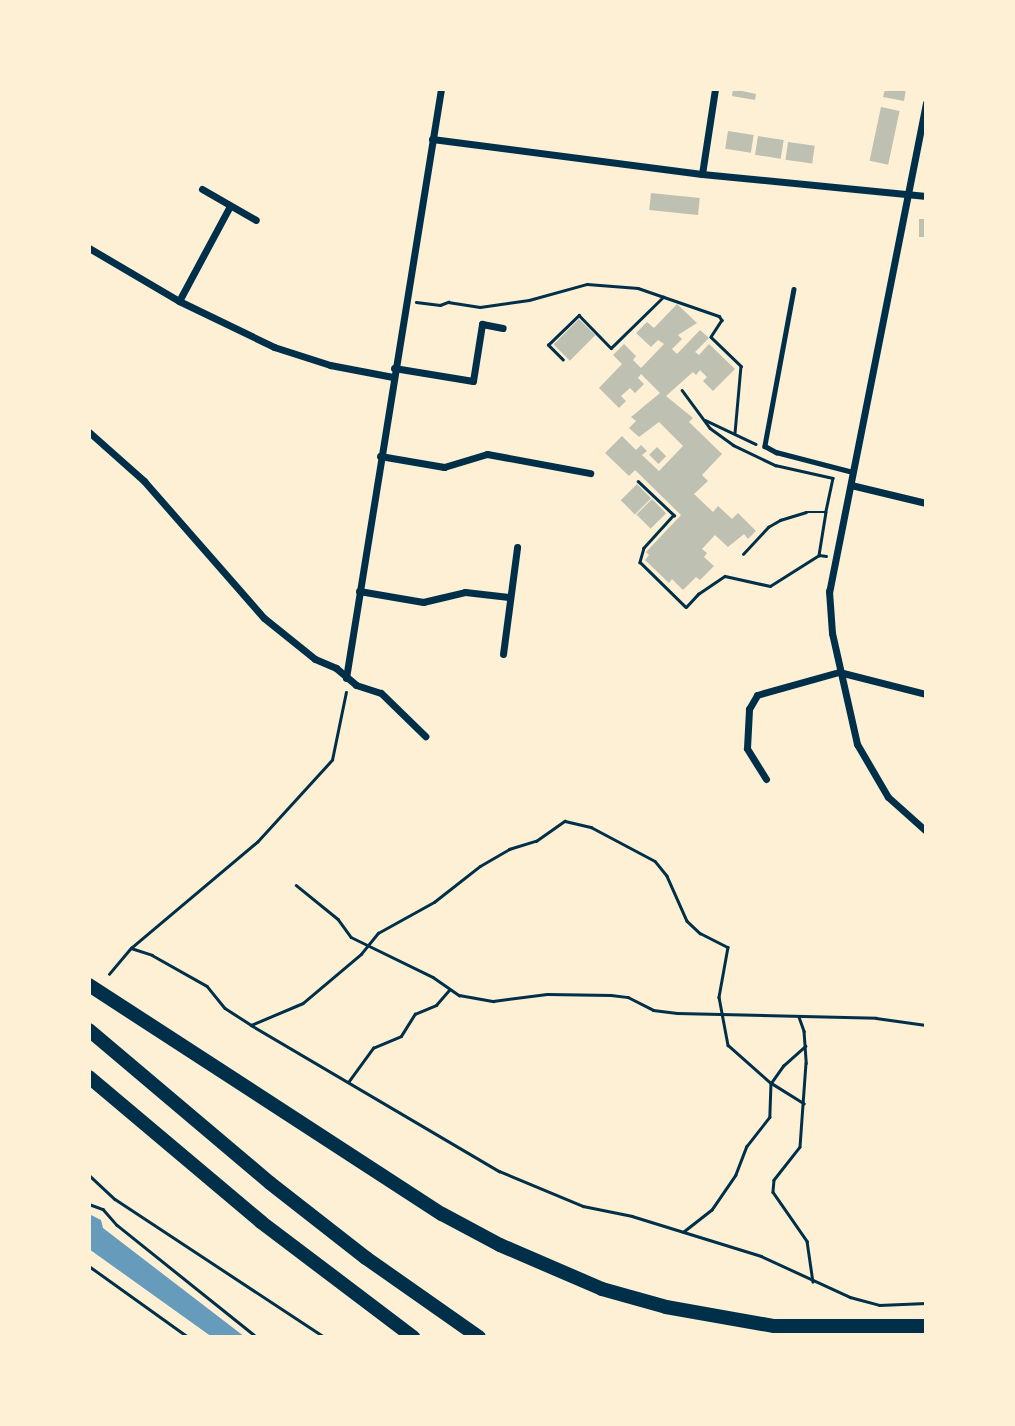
<!DOCTYPE html>
<html>
<head>
<meta charset="utf-8">
<style>
  body { margin:0 }
  #map { position:relative; width:1015px; height:1426px; overflow:hidden; background:#fdf0d5; font-family:"Golos Text",sans-serif }
  div>[style] { position:absolute }
  .water>* { inset:0; background:#669bbc }
  .building>* { inset:0; background:#bec0b2; transform-origin:0 0 }
  .path>* { height:2.5px; margin:-1.25px; padding:0 1.25px; transform-origin:1.25px; border-radius:1.25px; background:#003049 }
  .service>* { height:4.5px; margin:-2.25px; padding:0 2.25px; transform-origin:2.25px; border-radius:2.25px; background:#003049 }
  .minor>* { height:7px; margin:-3.5px; padding:0 3.5px; transform-origin:3.5px; border-radius:3.5px; background:#003049 }
  .trunk>* { height:14px; margin:-7px; padding:0 7px; transform-origin:7px; border-radius:7px; background:#003049 }
  .motorway>* { height:14px; margin:-7px; padding:0 7px; transform-origin:7px; border-radius:7px; background:#003049 }
  span { translate:-50% -50%; white-space:nowrap; text-align:center; line-height:1.15; -webkit-text-stroke:5px #fdf0d5; paint-order:stroke }
  .frame { position:absolute; inset:0; border:91px solid #fdf0d5; pointer-events:none }
</style>
</head>
<body>
<div id="map">
  <div class="water">
    <i style="clip-path:polygon(89px 1214px,101px 1220px,103px 1228px,245px 1337px,212px 1337px,89px 1249px)"></i>
  </div>
  <div class="building">
    <i style="clip-path:polygon(733px 89px,756px 94px,755px 100px,732px 96px)"></i>
    <i style="clip-path:polygon(885px 89px,906px 89px,904px 101px,883px 97px)"></i>
    <i style="left:881px;top:107px;width:19px;height:55px;rotate:12deg"></i>
    <i style="left:728px;top:131px;width:26px;height:18px;rotate:9deg"></i>
    <i style="left:758px;top:136px;width:26px;height:19px;rotate:9deg"></i>
    <i style="left:788px;top:142px;width:27px;height:18px;rotate:8deg"></i>
    <i style="left:651px;top:193px;width:49px;height:17px;rotate:6deg"></i>
    <i style="left:919px;top:219px;width:7px;height:18px"></i>
    <i style="clip-path:polygon(677px 304px,697px 323px,678px 335px,682px 339px,672px 349px,677px 354px,700px 330px,709px 338px,695px 352px,699px 355px,709px 344px,735px 369px,713px 391px,703px 381px,707px 377px,700px 370px,696px 375px,693px 372px,666px 396px,693px 418px,689px 422px,722px 454px,702px 475px,708px 481px,694px 494px,713px 512px,718px 506px,732px 519px,738px 513px,756px 531px,748px 539px,744px 534px,728px 547px,715px 535px,702px 549px,707px 553px,704px 557px,714px 566px,700px 580px,696px 577px,683px 590px,672px 579px,669px 583px,645px 560px,649px 555px,646px 552px,681px 515px,635px 470px,629px 476px,605px 453px,622px 436px,636px 450px,641px 445px,647px 451px,642px 455px,659px 471px,683px 446px,659px 422px,639px 437px,629px 428px,636px 421px,631px 417px,660px 393px,641px 374px,638px 378px,644px 384px,635px 393px,630px 388px,621px 396px,626px 401px,619px 408px,599px 388px,622px 364px,613px 355px,624px 344px,636px 356px,633px 360px,641px 368px,664px 344px,658px 340px,651px 347px,636px 333px,647px 322px,654px 328px)"></i>
    <i style="left:579px;top:319px;width:23px;height:36px;rotate:45deg"></i>
    <i style="left:657px;top:447px;width:13px;height:11px;rotate:45deg"></i>
    <i style="left:637px;top:484px;width:20px;height:23px;rotate:45deg"></i>
    <i style="left:652px;top:499px;width:20px;height:22px;rotate:45deg"></i>
  </div>
  <div class="path">
    <i style="left:416px;top:302px;width:24px;rotate:7deg"></i>
    <i style="left:440px;top:305px;width:9px;rotate:-21deg"></i>
    <i style="left:448px;top:302px;width:32px;rotate:9deg"></i>
    <i style="left:480px;top:307px;width:49px;rotate:-8.1deg"></i>
    <i style="left:529px;top:300px;width:60px;rotate:-15.4deg"></i>
    <i style="left:587px;top:284px;width:51px;rotate:4.5deg"></i>
    <i style="left:638px;top:288px;width:86px;rotate:19.1deg"></i>
    <i style="left:719px;top:316px;width:5px;rotate:53deg"></i>
    <i style="left:722px;top:320px;width:20px;rotate:123deg"></i>
    <i style="left:711px;top:337px;width:42px;rotate:44deg"></i>
    <i style="left:741px;top:366px;width:67px;rotate:95.1deg"></i>
    <i style="left:563px;top:360px;width:21px;rotate:-135deg"></i>
    <i style="left:548px;top:345px;width:43px;rotate:-44.1deg"></i>
    <i style="left:579px;top:315px;width:46px;rotate:45.9deg"></i>
    <i style="left:611px;top:348px;width:73px;rotate:-44.4deg"></i>
    <i style="left:682px;top:390px;width:47px;rotate:53.6deg"></i>
    <i style="left:710px;top:428px;width:29px;rotate:36deg"></i>
    <i style="left:733px;top:445px;width:47px;rotate:25.5deg"></i>
    <i style="left:775px;top:465px;width:59px;rotate:12.6deg"></i>
    <i style="left:833px;top:478px;width:35px;rotate:102deg"></i>
    <i style="left:705px;top:420px;width:56px;rotate:25.2deg"></i>
    <i style="left:638px;top:481px;width:50px;rotate:43.4deg"></i>
    <i style="left:674px;top:515px;width:45px;rotate:132.3deg"></i>
    <i style="left:644px;top:548px;width:15px;rotate:106deg"></i>
    <i style="left:640px;top:562px;width:64px;rotate:44.4deg"></i>
    <i style="left:686px;top:607px;width:18px;rotate:-47deg"></i>
    <i style="left:698px;top:594px;width:32px;rotate:-34deg"></i>
    <i style="left:725px;top:576px;width:46px;rotate:12.5deg"></i>
    <i style="left:770px;top:586px;width:58px;rotate:-32.3deg"></i>
    <i style="left:819px;top:555px;width:7px;rotate:8deg"></i>
    <i style="left:743px;top:554px;width:37px;rotate:-47deg"></i>
    <i style="left:768px;top:527px;width:14px;rotate:-30deg"></i>
    <i style="left:780px;top:520px;width:27px;rotate:-17deg"></i>
    <i style="left:806px;top:512px;width:20px"></i>
    <i style="left:826px;top:512px;width:44px;rotate:99.2deg"></i>
    <i style="left:296px;top:885px;width:54px;rotate:39deg"></i>
    <i style="left:338px;top:919px;width:22px;rotate:54deg"></i>
    <i style="left:351px;top:937px;width:91px;rotate:26deg"></i>
    <i style="left:433px;top:977px;width:32px;rotate:35deg"></i>
    <i style="left:459px;top:995px;width:35px;rotate:10deg"></i>
    <i style="left:493px;top:1001px;width:54px;rotate:-7.4deg"></i>
    <i style="left:547px;top:994px;width:64px;rotate:0.9deg"></i>
    <i style="left:611px;top:995px;width:17px;rotate:7deg"></i>
    <i style="left:628px;top:997px;width:28px;rotate:27deg"></i>
    <i style="left:653px;top:1010px;width:24px;rotate:7deg"></i>
    <i style="left:677px;top:1013px;width:199px;rotate:1.4deg"></i>
    <i style="left:876px;top:1018px;width:50px;rotate:8deg"></i>
    <i style="left:131px;top:948px;width:22px;rotate:18deg"></i>
    <i style="left:152px;top:955px;width:63px;rotate:29.4deg"></i>
    <i style="left:207px;top:986px;width:28px;rotate:51deg"></i>
    <i style="left:225px;top:1008px;width:31px;rotate:33deg"></i>
    <i style="left:251px;top:1025px;width:288px;rotate:30.5deg"></i>
    <i style="left:499px;top:1171px;width:91px;rotate:22.6deg"></i>
    <i style="left:583px;top:1206px;width:50px;rotate:11.5deg"></i>
    <i style="left:632px;top:1216px;width:135px;rotate:17.2deg"></i>
    <i style="left:761px;top:1256px;width:98px;rotate:24.7deg"></i>
    <i style="left:850px;top:1297px;width:30px;rotate:15deg"></i>
    <i style="left:879px;top:1305px;width:47px;rotate:-2.4deg"></i>
    <i style="left:109px;top:974px;width:34px;rotate:-50deg"></i>
    <i style="left:131px;top:948px;width:165px;rotate:-40.1deg"></i>
    <i style="left:257px;top:842px;width:111px;rotate:-47.6deg"></i>
    <i style="left:332px;top:760px;width:69px;rotate:-78.4deg"></i>
    <i style="left:799px;top:1017px;width:15px;rotate:70deg"></i>
    <i style="left:804px;top:1031px;width:32px;rotate:86deg"></i>
    <i style="left:806px;top:1063px;width:84px;rotate:94.1deg"></i>
    <i style="left:800px;top:1147px;width:42px;rotate:128.2deg"></i>
    <i style="left:774px;top:1180px;width:12px;rotate:95deg"></i>
    <i style="left:773px;top:1192px;width:60px;rotate:55.2deg"></i>
    <i style="left:807px;top:1241px;width:41px;rotate:81.7deg"></i>
    <i style="left:251px;top:1025px;width:56px;rotate:-22.9deg"></i>
    <i style="left:303px;top:1003px;width:76px;rotate:-40.2deg"></i>
    <i style="left:361px;top:954px;width:27px;rotate:-51deg"></i>
    <i style="left:378px;top:933px;width:64px;rotate:-29deg"></i>
    <i style="left:434px;top:902px;width:58px;rotate:-38deg"></i>
    <i style="left:480px;top:866px;width:34px;rotate:-30deg"></i>
    <i style="left:509px;top:849px;width:28px;rotate:-17deg"></i>
    <i style="left:536px;top:841px;width:35px;rotate:-35deg"></i>
    <i style="left:565px;top:821px;width:27px;rotate:13deg"></i>
    <i style="left:591px;top:827px;width:72px;rotate:28deg"></i>
    <i style="left:655px;top:861px;width:19px;rotate:51deg"></i>
    <i style="left:667px;top:876px;width:49px;rotate:66deg"></i>
    <i style="left:687px;top:921px;width:18px;rotate:43deg"></i>
    <i style="left:700px;top:933px;width:31px;rotate:27deg"></i>
    <i style="left:728px;top:947px;width:51px;rotate:100.2deg"></i>
    <i style="left:719px;top:997px;width:49px;rotate:79.4deg"></i>
    <i style="left:728px;top:1045px;width:57px;rotate:41.5deg"></i>
    <i style="left:771px;top:1083px;width:34px;rotate:92deg"></i>
    <i style="left:770px;top:1117px;width:37px;rotate:128deg"></i>
    <i style="left:747px;top:1146px;width:31px;rotate:111deg"></i>
    <i style="left:736px;top:1175px;width:42px;rotate:124.4deg"></i>
    <i style="left:712px;top:1210px;width:36px;rotate:142deg"></i>
    <i style="left:349px;top:1081px;width:41px;rotate:-54deg"></i>
    <i style="left:373px;top:1048px;width:30px;rotate:-23deg"></i>
    <i style="left:401px;top:1036px;width:26px;rotate:-58deg"></i>
    <i style="left:415px;top:1014px;width:23px;rotate:-23deg"></i>
    <i style="left:436px;top:1005px;width:20px;rotate:-49deg"></i>
    <i style="left:804px;top:1104px;width:39px;rotate:-148deg"></i>
    <i style="left:771px;top:1083px;width:21px;rotate:-55deg"></i>
    <i style="left:783px;top:1066px;width:30px;rotate:-42deg"></i>
    <i style="left:89px;top:1175px;width:35px;rotate:43deg"></i>
    <i style="left:115px;top:1199px;width:250px;rotate:33.4deg"></i>
    <i style="left:89px;top:1204px;width:15px;rotate:20deg"></i>
    <i style="left:103px;top:1209px;width:21px;rotate:49deg"></i>
    <i style="left:117px;top:1225px;width:179px;rotate:38.7deg"></i>
    <i style="left:89px;top:1266px;width:122px;rotate:35.6deg"></i>
  </div>
  <div class="service">
    <i style="left:794px;top:289px;width:160px;rotate:100.5deg"></i>
    <i style="left:765px;top:446px;width:13px;rotate:29deg"></i>
    <i style="left:776px;top:452px;width:80px;rotate:14.6deg"></i>
  </div>
  <div class="minor">
    <i style="left:926px;top:103px;width:498px;rotate:101.2deg"></i>
    <i style="left:829px;top:591px;width:42px;rotate:85.9deg"></i>
    <i style="left:832px;top:633px;width:114px;rotate:77.3deg"></i>
    <i style="left:857px;top:744px;width:61px;rotate:59.7deg"></i>
    <i style="left:888px;top:797px;width:51px;rotate:41.8deg"></i>
    <i style="left:432px;top:139px;width:272px;rotate:7.4deg"></i>
    <i style="left:702px;top:174px;width:225px;rotate:5.6deg"></i>
    <i style="left:702px;top:174px;width:86px;rotate:-81.3deg"></i>
    <i style="left:202px;top:189px;width:62px;rotate:29.9deg"></i>
    <i style="left:89px;top:248px;width:104px;rotate:30.5deg"></i>
    <i style="left:179px;top:301px;width:106px;rotate:25.8deg"></i>
    <i style="left:274px;top:347px;width:59px;rotate:17.8deg"></i>
    <i style="left:330px;top:365px;width:64px;rotate:10.8deg"></i>
    <i style="left:179px;top:301px;width:108px;rotate:-61.8deg"></i>
    <i style="left:394px;top:368px;width:80px;rotate:9.3deg"></i>
    <i style="left:473px;top:381px;width:58px;rotate:-81deg"></i>
    <i style="left:482px;top:324px;width:21px;rotate:11deg"></i>
    <i style="left:89px;top:432px;width:74px;rotate:41.7deg"></i>
    <i style="left:144px;top:481px;width:182px;rotate:48.8deg"></i>
    <i style="left:264px;top:618px;width:65px;rotate:38.8deg"></i>
    <i style="left:315px;top:659px;width:23px;rotate:23deg"></i>
    <i style="left:336px;top:668px;width:26px;rotate:40deg"></i>
    <i style="left:356px;top:685px;width:26px;rotate:18deg"></i>
    <i style="left:381px;top:693px;width:62px;rotate:44.3deg"></i>
    <i style="left:380px;top:456px;width:65px;rotate:9.8deg"></i>
    <i style="left:444px;top:467px;width:45px;rotate:-16.8deg"></i>
    <i style="left:487px;top:454px;width:105px;rotate:10.5deg"></i>
    <i style="left:851px;top:485px;width:77px;rotate:13.5deg"></i>
    <i style="left:359px;top:591px;width:65px;rotate:9.8deg"></i>
    <i style="left:423px;top:602px;width:43px;rotate:-13.4deg"></i>
    <i style="left:465px;top:592px;width:44px;rotate:6.5deg"></i>
    <i style="left:503px;top:654px;width:108px;rotate:-82.5deg"></i>
    <i style="left:839px;top:672px;width:90px;rotate:14.2deg"></i>
    <i style="left:346px;top:678px;width:597px;rotate:-80.84deg"></i>
    <i style="left:766px;top:779px;width:36px;rotate:-122deg"></i>
    <i style="left:747px;top:748px;width:39px;rotate:-87deg"></i>
    <i style="left:749px;top:709px;width:16px;rotate:-60deg"></i>
    <i style="left:757px;top:695px;width:85px;rotate:-15.7deg"></i>
  </div>
  <div class="trunk">
    <i style="left:89px;top:1030px;width:237px;rotate:40.2deg"></i>
    <i style="left:270px;top:1183px;width:122px;rotate:38deg"></i>
    <i style="left:366px;top:1258px;width:138px;rotate:35deg"></i>
    <i style="left:89px;top:1077px;width:225px;rotate:40.1deg"></i>
    <i style="left:261px;top:1222px;width:191px;rotate:37.1deg"></i>
  </div>
  <div class="motorway">
    <i style="left:89px;top:985px;width:421px;rotate:33deg"></i>
    <i style="left:442px;top:1214px;width:66px;rotate:28.1deg"></i>
    <i style="left:500px;top:1245px;width:111px;rotate:23.3deg"></i>
    <i style="left:602px;top:1289px;width:66px;rotate:15.7deg"></i>
    <i style="left:666px;top:1307px;width:110px;rotate:10deg"></i>
    <i style="left:774px;top:1326px;width:152px"></i>
  </div>
  <div class="frame"></div>
</div>
</body>
</html>
